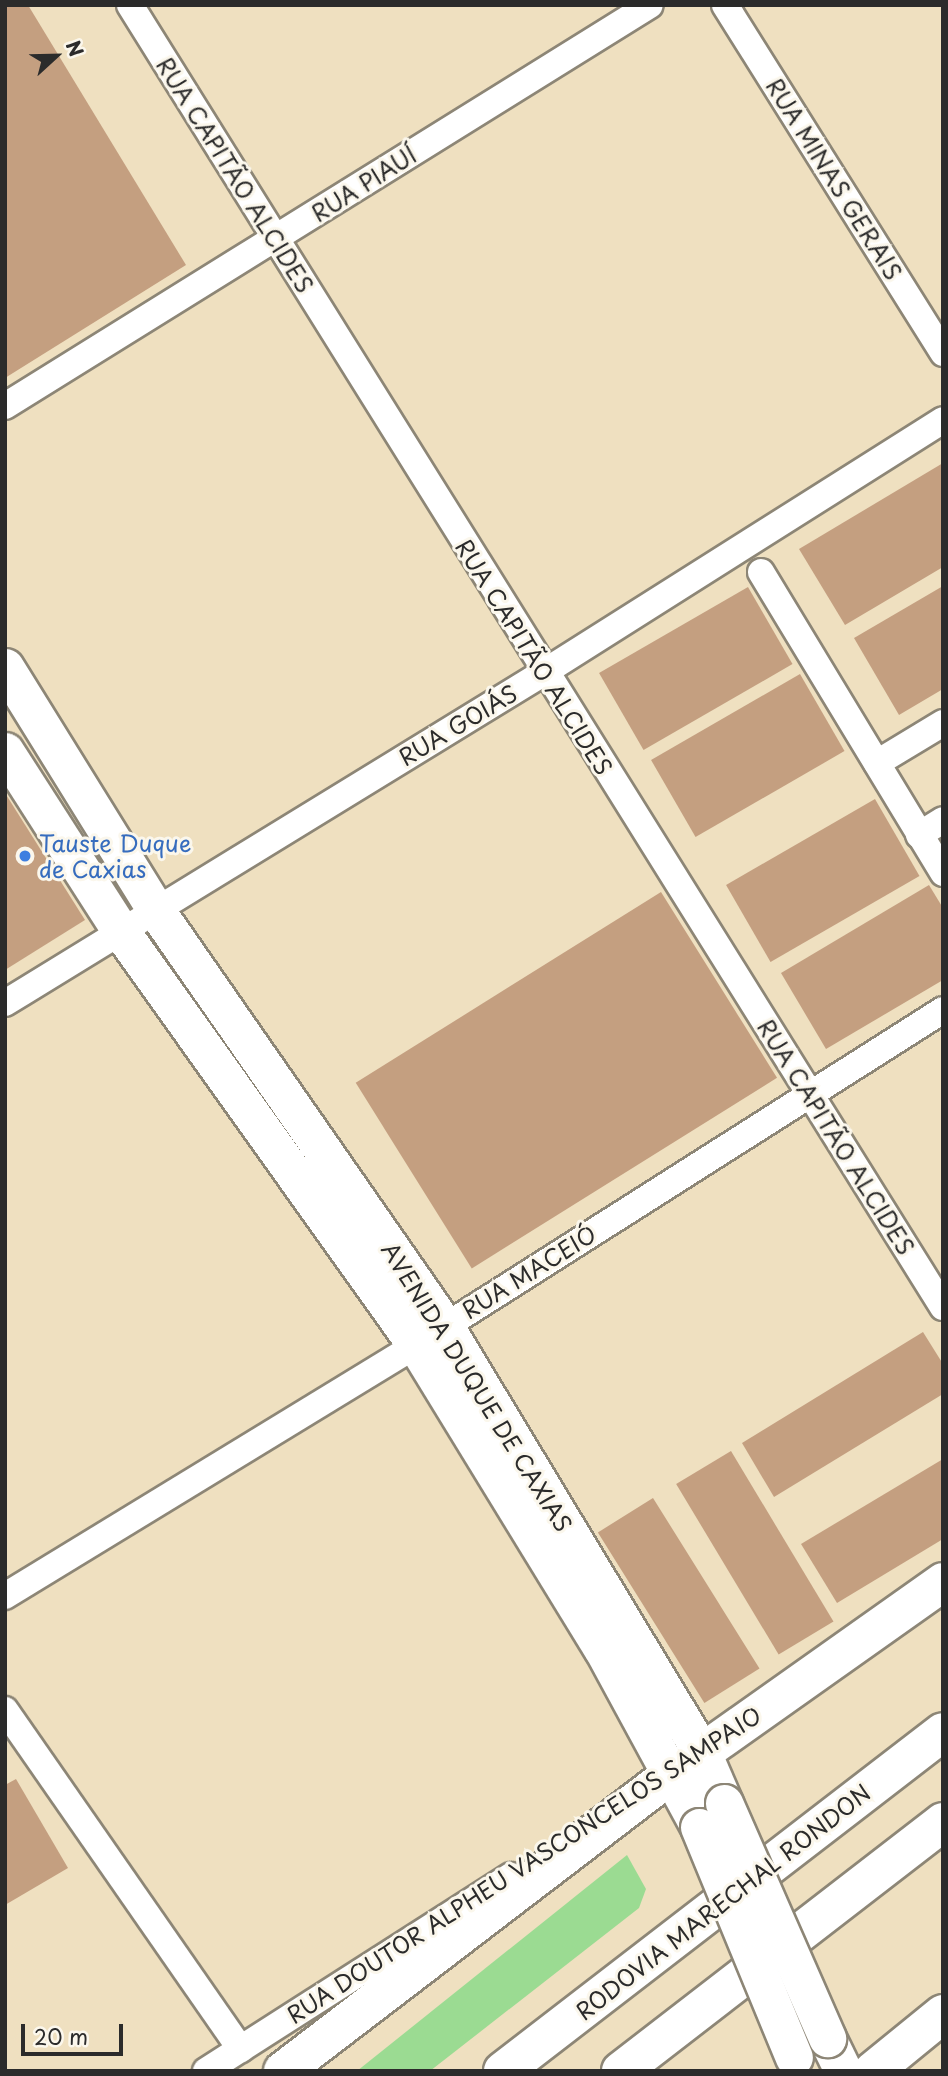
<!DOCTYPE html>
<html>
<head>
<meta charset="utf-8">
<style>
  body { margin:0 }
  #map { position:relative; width:948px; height:2076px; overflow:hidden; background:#efe0c0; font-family:"Playpen Sans",sans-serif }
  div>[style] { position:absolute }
  .green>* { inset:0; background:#9bdb92 }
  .building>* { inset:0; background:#c49f80; transform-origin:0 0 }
  .roads { filter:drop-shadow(2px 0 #8d8676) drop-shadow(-2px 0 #8d8676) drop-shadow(0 2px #8d8676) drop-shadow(0 -2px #8d8676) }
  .street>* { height:26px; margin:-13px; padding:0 13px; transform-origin:13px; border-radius:13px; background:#fff }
  .secondary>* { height:37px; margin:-18.5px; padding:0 18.5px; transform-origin:18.5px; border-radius:18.5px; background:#fff }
  .highway>* { height:38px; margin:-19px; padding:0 19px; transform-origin:19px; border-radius:19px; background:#fff }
  .bridges { filter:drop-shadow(2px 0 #8d8676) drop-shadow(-2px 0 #8d8676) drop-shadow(0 2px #8d8676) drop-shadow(0 -2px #8d8676) }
  .secondary-bridge>* { height:37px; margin:-18.5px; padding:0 18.5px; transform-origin:18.5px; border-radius:18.5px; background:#fff }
  .dots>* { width:19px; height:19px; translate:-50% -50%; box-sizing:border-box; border:4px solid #fbf7ec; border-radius:50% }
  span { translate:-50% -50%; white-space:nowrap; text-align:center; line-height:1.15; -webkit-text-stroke:6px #fbf7ec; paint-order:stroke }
  .street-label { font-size:23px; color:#2b2b2b }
  .shop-label { font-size:23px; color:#366cbe }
  .left { translate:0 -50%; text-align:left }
  .frame { position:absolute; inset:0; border:7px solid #2b2b2b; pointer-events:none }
  .north { position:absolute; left:21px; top:21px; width:70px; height:70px; -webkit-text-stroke:5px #fbf7ec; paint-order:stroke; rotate:68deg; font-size:19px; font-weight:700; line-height:28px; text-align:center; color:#2b2b2b }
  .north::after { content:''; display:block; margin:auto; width:24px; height:32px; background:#2b2b2b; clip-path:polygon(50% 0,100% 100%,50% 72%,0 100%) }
  .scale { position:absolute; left:21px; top:2024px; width:102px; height:32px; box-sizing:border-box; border:4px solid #2b2b2b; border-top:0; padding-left:9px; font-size:21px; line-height:24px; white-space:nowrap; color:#2b2b2b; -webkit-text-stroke:5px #fbf7ec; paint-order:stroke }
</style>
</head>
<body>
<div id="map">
  <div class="green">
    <i style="clip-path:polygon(627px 1855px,646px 1889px,639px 1908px,430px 2071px,357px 2071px)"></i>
  </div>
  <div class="building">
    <i style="clip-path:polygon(5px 5px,28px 5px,186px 265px,5px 378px)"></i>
    <i style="clip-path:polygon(943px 463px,943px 567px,845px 625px,799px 549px)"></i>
    <i style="clip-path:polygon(943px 586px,943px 689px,899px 715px,854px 638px)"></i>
    <i style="left:748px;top:587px;width:89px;height:172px;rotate:60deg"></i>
    <i style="left:800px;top:674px;width:89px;height:172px;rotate:60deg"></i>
    <i style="clip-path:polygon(5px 793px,85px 920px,5px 970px)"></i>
    <i style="left:875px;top:799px;width:89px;height:172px;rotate:60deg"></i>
    <i style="clip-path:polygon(929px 885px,943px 908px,943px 980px,826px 1049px,781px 973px)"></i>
    <i style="left:661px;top:892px;width:219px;height:360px;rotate:58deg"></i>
    <i style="clip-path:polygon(923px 1332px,943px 1364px,943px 1394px,774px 1497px,742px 1443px)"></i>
    <i style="left:731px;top:1451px;width:199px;height:64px;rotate:59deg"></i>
    <i style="clip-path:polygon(943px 1459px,943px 1539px,837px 1603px,801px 1544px)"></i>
    <i style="left:653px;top:1498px;width:201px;height:65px;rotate:58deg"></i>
    <i style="clip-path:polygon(16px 1779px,68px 1868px,5px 1905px,5px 1785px)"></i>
  </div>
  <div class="roads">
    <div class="street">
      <i style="left:130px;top:5px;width:1535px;rotate:58.02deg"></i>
      <i style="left:725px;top:5px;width:411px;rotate:57.9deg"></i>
      <i style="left:5px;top:406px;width:759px;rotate:-31.87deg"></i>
      <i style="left:761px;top:572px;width:352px;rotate:58.8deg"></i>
      <i style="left:877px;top:763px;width:77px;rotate:-31.2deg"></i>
      <i style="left:919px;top:835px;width:28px;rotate:-32deg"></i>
      <i style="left:5px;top:1003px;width:631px;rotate:-31.52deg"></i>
      <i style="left:543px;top:673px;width:473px;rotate:-32.3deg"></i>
      <i style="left:5px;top:1596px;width:482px;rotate:-31.4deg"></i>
      <i style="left:416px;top:1345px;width:624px;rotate:-32.44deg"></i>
      <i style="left:5px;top:1710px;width:413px;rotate:55.2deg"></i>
      <i style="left:206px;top:2071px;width:362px;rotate:-32.6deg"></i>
    </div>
    <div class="secondary">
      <i style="left:5px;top:667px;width:285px;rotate:58.2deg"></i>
      <i style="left:155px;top:909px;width:507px;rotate:55.21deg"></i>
      <i style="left:444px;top:1325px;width:499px;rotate:58.9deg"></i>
      <i style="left:702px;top:1752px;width:56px;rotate:66.7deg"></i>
      <i style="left:5px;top:751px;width:213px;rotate:57.3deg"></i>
      <i style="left:120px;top:930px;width:510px;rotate:54.5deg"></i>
      <i style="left:416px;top:1345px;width:356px;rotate:58.5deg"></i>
      <i style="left:602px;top:1648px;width:204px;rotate:61.5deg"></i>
      <i style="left:827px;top:2038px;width:37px;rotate:64deg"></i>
    </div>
    <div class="highway">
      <i style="left:283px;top:2071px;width:489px;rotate:-37.4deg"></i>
      <i style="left:672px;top:1774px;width:332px;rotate:-35.3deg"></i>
      <i style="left:503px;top:2071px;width:555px;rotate:-37.61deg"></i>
      <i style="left:621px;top:2071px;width:407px;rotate:-37.7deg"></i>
      <i style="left:873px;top:2071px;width:90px;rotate:-39.2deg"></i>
    </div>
  </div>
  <div class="bridges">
    <div class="secondary-bridge">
      <i style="left:724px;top:1803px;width:257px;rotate:66.3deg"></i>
      <i style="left:699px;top:1827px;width:249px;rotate:67.6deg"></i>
    </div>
  </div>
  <div class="dots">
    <i style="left:25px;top:856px;background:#3f7fe0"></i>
  </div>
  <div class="street-label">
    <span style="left:235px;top:175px;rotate:58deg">RUA CAPITÃO ALCIDES</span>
    <span style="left:834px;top:179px;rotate:58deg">RUA MINAS GERAIS</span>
    <span style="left:364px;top:184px;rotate:-32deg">RUA PIAUÍ</span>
    <span style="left:534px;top:657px;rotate:58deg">RUA CAPITÃO ALCIDES</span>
    <span style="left:458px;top:725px;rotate:-31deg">RUA GOIÁS</span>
    <span style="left:836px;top:1137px;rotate:58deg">RUA CAPITÃO ALCIDES</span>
    <span style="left:529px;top:1272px;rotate:-32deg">RUA MACEIÓ</span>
    <span style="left:477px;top:1387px;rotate:58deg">AVENIDA DUQUE DE CAXIAS</span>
    <span style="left:524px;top:1865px;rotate:-33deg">RUA DOUTOR ALPHEU VASCONCELOS SAMPAIO</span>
    <span style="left:723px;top:1902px;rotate:-38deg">RODOVIA MARECHAL RONDON</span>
  </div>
  <div class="shop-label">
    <span class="left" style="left:39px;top:856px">Tauste Duque<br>de Caxias</span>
  </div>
  <div class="frame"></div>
  <div class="north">N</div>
  <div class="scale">20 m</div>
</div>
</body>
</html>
